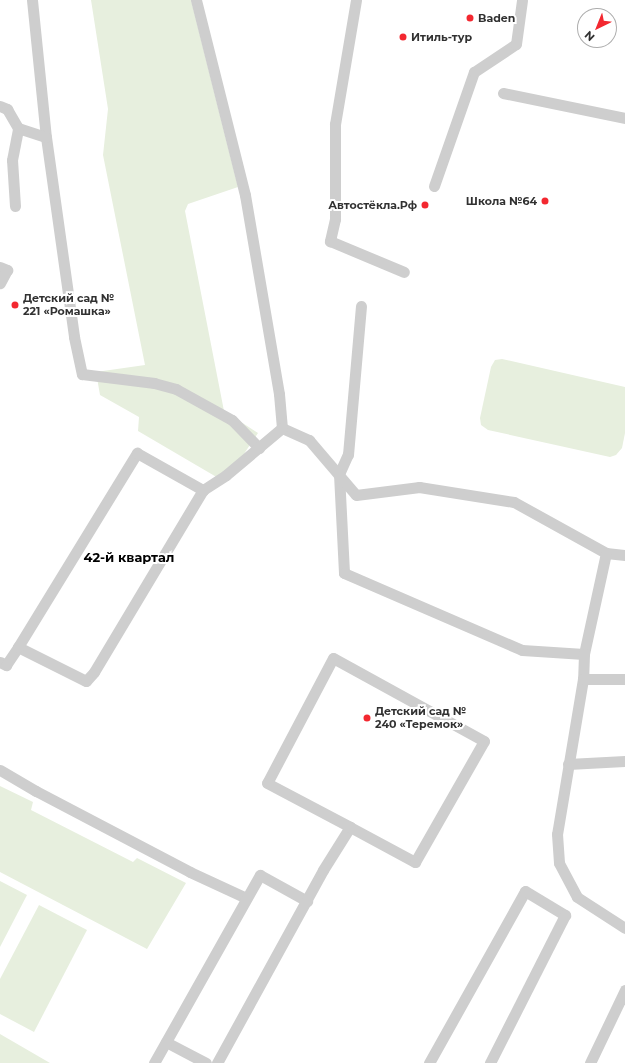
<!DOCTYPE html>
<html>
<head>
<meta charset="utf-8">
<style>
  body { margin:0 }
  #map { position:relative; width:625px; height:1063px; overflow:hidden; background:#fff; font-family:Montserrat,sans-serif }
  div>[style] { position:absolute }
  .green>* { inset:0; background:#e7efde }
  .service>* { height:11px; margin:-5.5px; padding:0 5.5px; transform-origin:5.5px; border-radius:5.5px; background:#cecece }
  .dots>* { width:11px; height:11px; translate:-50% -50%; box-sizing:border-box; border:2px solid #fff; border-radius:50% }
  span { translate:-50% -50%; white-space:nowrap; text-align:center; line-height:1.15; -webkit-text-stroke:4px #fff; paint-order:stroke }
  .poi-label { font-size:11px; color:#313131; font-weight:700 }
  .left { translate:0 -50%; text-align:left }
  .right { translate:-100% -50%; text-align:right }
  .quarter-label { font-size:13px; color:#000; font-weight:700 }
  .north { position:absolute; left:577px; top:8px; width:40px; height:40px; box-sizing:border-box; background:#fff; border:1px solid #adadad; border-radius:50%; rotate:223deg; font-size:11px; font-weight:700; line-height:16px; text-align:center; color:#313131 }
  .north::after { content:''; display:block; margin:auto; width:14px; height:18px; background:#f32830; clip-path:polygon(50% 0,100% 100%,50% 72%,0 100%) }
</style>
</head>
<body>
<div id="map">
  <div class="green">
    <i style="clip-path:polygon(91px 0,191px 0,238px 187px,188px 204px,185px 211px,224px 411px,258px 433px,225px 482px,138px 431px,139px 417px,100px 395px,96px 372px,145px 365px,103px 155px,108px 109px)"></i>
    <i style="clip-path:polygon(502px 359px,625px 387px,625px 433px,622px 448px,616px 455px,610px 457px,488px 430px,481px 425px,480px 418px,491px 367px,495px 360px)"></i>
    <i style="clip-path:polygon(0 786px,33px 802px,31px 810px,133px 862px,137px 858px,186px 883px,147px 949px,0 872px)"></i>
    <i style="clip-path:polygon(0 881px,27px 895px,0 947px)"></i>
    <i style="clip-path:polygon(39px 905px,87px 930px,34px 1032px,0 1014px,0 979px)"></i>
    <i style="clip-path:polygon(0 1034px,50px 1063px,0 1063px)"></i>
  </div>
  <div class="service">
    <i style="left:32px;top:0;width:138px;rotate:84.2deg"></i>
    <i style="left:46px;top:137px;width:202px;rotate:82deg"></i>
    <i style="left:74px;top:337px;width:38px;rotate:78deg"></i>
    <i style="left:82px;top:374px;width:73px;rotate:7.1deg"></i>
    <i style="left:154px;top:383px;width:23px;rotate:15deg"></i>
    <i style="left:176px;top:389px;width:64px;rotate:29deg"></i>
    <i style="left:232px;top:420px;width:39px;rotate:46deg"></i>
    <i style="left:196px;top:0;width:201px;rotate:75.9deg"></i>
    <i style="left:245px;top:195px;width:202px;rotate:80.3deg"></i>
    <i style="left:279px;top:394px;width:34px;rotate:85deg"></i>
    <i style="left:356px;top:0;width:126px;rotate:99.6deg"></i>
    <i style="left:335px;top:124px;width:95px;rotate:90deg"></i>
    <i style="left:335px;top:219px;width:23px;rotate:103deg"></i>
    <i style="left:330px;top:241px;width:80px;rotate:22.7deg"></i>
    <i style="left:503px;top:93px;width:125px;rotate:11.6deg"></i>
    <i style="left:0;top:106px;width:8px;rotate:23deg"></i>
    <i style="left:7px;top:109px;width:22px;rotate:60deg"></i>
    <i style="left:18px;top:128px;width:29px;rotate:18deg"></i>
    <i style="left:434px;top:186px;width:121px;rotate:-70.7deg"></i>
    <i style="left:474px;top:72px;width:50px;rotate:-33.7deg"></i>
    <i style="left:516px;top:44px;width:44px;rotate:-82.2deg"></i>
    <i style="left:15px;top:206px;width:46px;rotate:-93.7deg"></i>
    <i style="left:12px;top:160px;width:33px;rotate:-79deg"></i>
    <i style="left:0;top:267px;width:8px;rotate:23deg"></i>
    <i style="left:7px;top:270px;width:15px;rotate:118deg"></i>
    <i style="left:361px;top:306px;width:149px;rotate:95deg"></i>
    <i style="left:348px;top:454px;width:22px;rotate:114deg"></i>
    <i style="left:339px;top:474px;width:99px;rotate:87.1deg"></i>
    <i style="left:344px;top:573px;width:194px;rotate:23.4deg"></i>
    <i style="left:522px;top:650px;width:62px;rotate:3.7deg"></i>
    <i style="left:282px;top:428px;width:30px;rotate:24deg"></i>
    <i style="left:309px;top:440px;width:72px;rotate:49.5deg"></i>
    <i style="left:356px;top:495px;width:64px;rotate:-7.2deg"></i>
    <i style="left:419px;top:487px;width:96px;rotate:9deg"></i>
    <i style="left:514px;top:502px;width:105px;rotate:29deg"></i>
    <i style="left:606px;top:553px;width:19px;rotate:6deg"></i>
    <i style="left:606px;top:553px;width:103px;rotate:102.3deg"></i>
    <i style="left:584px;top:654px;width:25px;rotate:92deg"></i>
    <i style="left:583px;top:679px;width:157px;rotate:99.5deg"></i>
    <i style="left:557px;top:834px;width:29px;rotate:86deg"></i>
    <i style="left:559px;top:863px;width:38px;rotate:62deg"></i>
    <i style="left:577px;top:897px;width:57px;rotate:32.9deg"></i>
    <i style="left:18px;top:647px;width:76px;rotate:26.6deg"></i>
    <i style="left:86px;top:681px;width:12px;rotate:-48deg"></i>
    <i style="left:94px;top:672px;width:212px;rotate:-59.1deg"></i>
    <i style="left:203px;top:490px;width:27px;rotate:-33deg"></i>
    <i style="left:226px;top:475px;width:73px;rotate:-40deg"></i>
    <i style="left:0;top:662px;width:7px;rotate:27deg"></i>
    <i style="left:6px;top:665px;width:22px;rotate:-56deg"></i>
    <i style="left:18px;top:647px;width:228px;rotate:-58.5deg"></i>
    <i style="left:137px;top:453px;width:76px;rotate:29.3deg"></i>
    <i style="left:583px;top:679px;width:42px"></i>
    <i style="left:568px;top:764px;width:57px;rotate:-3deg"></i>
    <i style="left:0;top:770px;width:42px;rotate:30.3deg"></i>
    <i style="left:36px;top:791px;width:174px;rotate:27.7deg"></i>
    <i style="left:190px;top:872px;width:62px;rotate:24.9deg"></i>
    <i style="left:166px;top:1042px;width:45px;rotate:27.7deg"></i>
    <i style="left:154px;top:1063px;width:216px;rotate:-60.6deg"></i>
    <i style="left:260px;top:875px;width:54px;rotate:29deg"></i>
    <i style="left:217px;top:1063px;width:220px;rotate:-61.2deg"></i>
    <i style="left:323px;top:870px;width:51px;rotate:-57.9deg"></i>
    <i style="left:350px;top:827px;width:74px;rotate:28.3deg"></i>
    <i style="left:415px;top:862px;width:139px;rotate:-60.3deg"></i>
    <i style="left:484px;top:741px;width:172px;rotate:-151.2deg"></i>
    <i style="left:333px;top:658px;width:141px;rotate:117.8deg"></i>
    <i style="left:267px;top:783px;width:94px;rotate:27.9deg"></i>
    <i style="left:429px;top:1063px;width:197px;rotate:-60.8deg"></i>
    <i style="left:525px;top:891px;width:47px;rotate:31deg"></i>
    <i style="left:565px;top:915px;width:166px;rotate:116.9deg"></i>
    <i style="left:590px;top:1063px;width:81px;rotate:-64.4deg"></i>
  </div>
  <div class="dots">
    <i style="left:470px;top:18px;background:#f32830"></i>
    <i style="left:403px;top:37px;background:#f32830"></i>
    <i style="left:545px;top:201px;background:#f32830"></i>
    <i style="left:425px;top:205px;background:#f32830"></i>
    <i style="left:15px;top:305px;background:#f32830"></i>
    <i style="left:367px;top:718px;background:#f32830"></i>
  </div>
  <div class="poi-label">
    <span class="left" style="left:478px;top:18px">Baden</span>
    <span class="left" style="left:411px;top:37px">Итиль-тур</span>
    <span class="right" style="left:537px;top:201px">Школа №64</span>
    <span class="right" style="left:417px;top:205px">Автостёкла.Рф</span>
    <span class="left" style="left:23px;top:305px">Детский сад №<br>221 «Ромашка»</span>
    <span class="left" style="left:375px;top:718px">Детский сад №<br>240 «Теремок»</span>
  </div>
  <div class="quarter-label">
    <span style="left:129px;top:557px">42-й квартал</span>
  </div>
  <div class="north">N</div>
</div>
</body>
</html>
